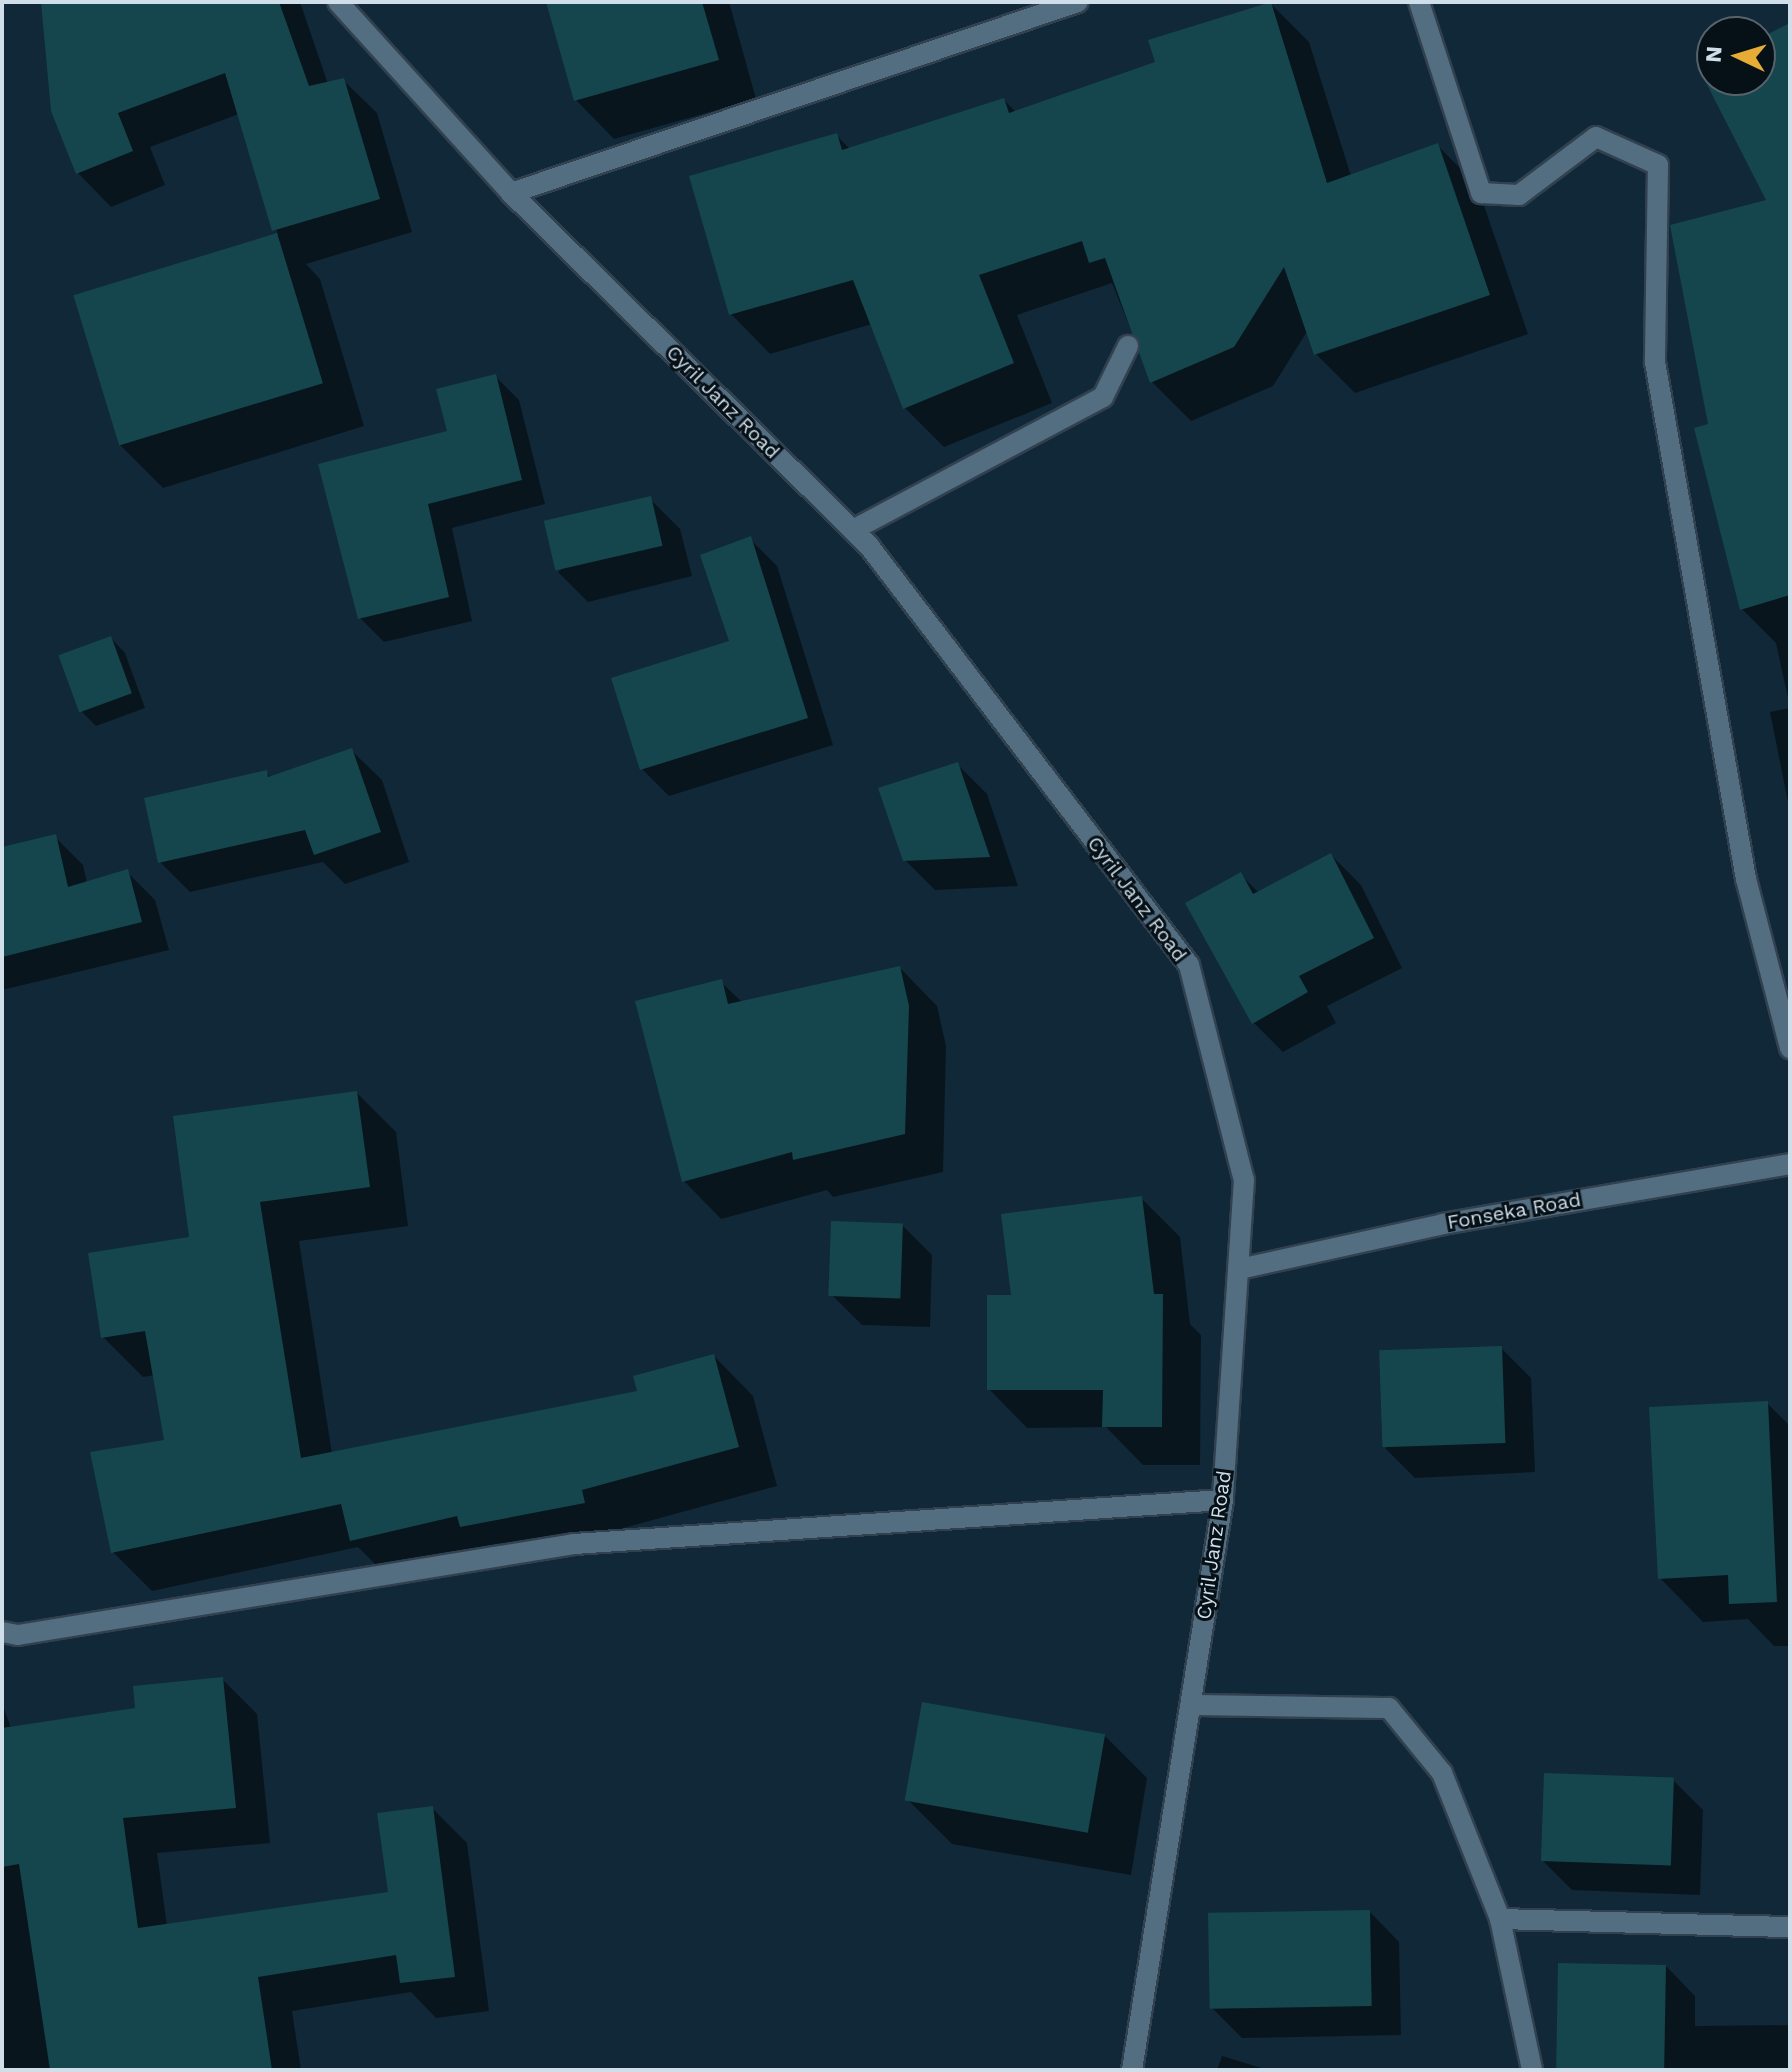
<!DOCTYPE html>
<html>
<head>
<meta charset="utf-8">
<style>
  body { margin:0 }
  #map { position:relative; width:1792px; height:2072px; overflow:hidden; background:#102838; font-family:"Work Sans",sans-serif }
  div>[style] { position:absolute }
  .shadow>* { inset:0; background:#0007 }
  .building>* { inset:0; background:#15464d; transform-origin:0 0 }
  .roads { filter:drop-shadow(2px 0 #32414f) drop-shadow(-2px 0 #32414f) drop-shadow(0 2px #32414f) drop-shadow(0 -2px #32414f) }
  .minor>* { height:20px; margin:-10px; padding:0 10px; transform-origin:10px; border-radius:10px; background:#546e81 }
  span { translate:-50% -50%; white-space:nowrap; text-align:center; line-height:1.15; -webkit-text-stroke:6px #061017; paint-order:stroke }
  .street-label { font-size:20px; color:#d0dee9 }
  .frame { position:absolute; inset:0; border:4px solid #d0dee9; pointer-events:none }
  .north { position:absolute; left:1696px; top:16px; width:80px; height:80px; box-sizing:border-box; background:#061017; border:2px solid #57626b; border-radius:50%; rotate:274deg; font-size:22px; font-weight:700; line-height:32px; text-align:center; color:#d0dee9 }
  .north::after { content:''; display:block; margin:auto; width:28px; height:36px; background:#e7ac36; clip-path:polygon(50% 0,100% 100%,50% 72%,0 100%) }
</style>
</head>
<body>
<div id="map">
  <div class="shadow">
    <i style="clip-path:polygon(43px 2px,300px 2px,328px 84px,343px 80px,377px 113px,412px 232px,306px 264px,320px 279px,364px 426px,163px 488px,120px 445px,75px 297px,278px 235px,239px 114px,150px 147px,165px 185px,111px 207px,78px 173px)"></i>
    <i style="clip-path:polygon(548px 2px,729px 2px,756px 99px,614px 139px,576px 100px)"></i>
    <i style="clip-path:polygon(1270px 3px,1309px 42px,1351px 176px,1437px 145px,1477px 185px,1528px 334px,1355px 393px,1316px 354px,1308px 330px,1273px 386px,1191px 421px,1152px 382px,1112px 283px,1017px 315px,1052px 403px,944px 447px,905px 408px,872px 324px,770px 354px,731px 314px,836px 135px,850px 149px,1004px 100px,1016px 112px,1158px 63px)"></i>
    <i style="clip-path:polygon(1790px 25px,1790px 707px,1776px 643px,1742px 609px,1696px 430px,1710px 426px,1769px 201px,1702px 70px,1712px 65px,1712px 80px,1760px 80px,1760px 40px)"></i>
    <i style="clip-path:polygon(495px 376px,519px 400px,545px 504px,452px 528px,472px 621px,384px 642px,360px 618px,449px 433px)"></i>
    <i style="clip-path:polygon(650px 499px,680px 529px,692px 576px,588px 602px,558px 572px)"></i>
    <i style="clip-path:polygon(750px 539px,777px 566px,833px 745px,669px 796px,642px 769px,731px 643px)"></i>
    <i style="clip-path:polygon(111px 638px,125px 653px,145px 708px,96px 726px,82px 712px)"></i>
    <i style="clip-path:polygon(1790px 708px,1790px 812px,1770px 712px)"></i>
    <i style="clip-path:polygon(352px 751px,382px 780px,409px 862px,345px 884px,323px 862px,190px 892px,160px 862px,266px 772px,271px 778px)"></i>
    <i style="clip-path:polygon(957px 764px,987px 794px,1018px 886px,935px 890px,904px 859px)"></i>
    <i style="clip-path:polygon(55px 837px,83px 865px,87px 883px,127px 872px,155px 900px,169px 950px,2px 990px,2px 849px)"></i>
    <i style="clip-path:polygon(1331px 855px,1361px 885px,1402px 968px,1327px 1006px,1336px 1023px,1283px 1052px,1254px 1023px,1240px 874px,1259px 893px)"></i>
    <i style="clip-path:polygon(900px 968px,937px 1006px,946px 1046px,943px 1172px,833px 1197px,827px 1190px,721px 1219px,684px 1181px,721px 982px,743px 1003px)"></i>
    <i style="clip-path:polygon(357px 1093px,396px 1132px,408px 1226px,299px 1241px,332px 1454px,640px 1393px,714px 1356px,753px 1396px,777px 1486px,620px 1529px,623px 1542px,391px 1580px,358px 1547px,152px 1591px,113px 1552px,166px 1441px,155px 1375px,143px 1377px,103px 1337px,191px 1238px)"></i>
    <i style="clip-path:polygon(1142px 1199px,1180px 1237px,1190px 1324px,1201px 1335px,1200px 1465px,1143px 1465px,1106px 1427px,1027px 1428px,989px 1389px,1013px 1297px)"></i>
    <i style="clip-path:polygon(902px 1225px,932px 1255px,930px 1327px,862px 1325px,832px 1295px)"></i>
    <i style="clip-path:polygon(1501px 1348px,1531px 1378px,1535px 1472px,1415px 1478px,1385px 1448px)"></i>
    <i style="clip-path:polygon(1767px 1403px,1790px 1426px,1790px 1646px,1774px 1646px,1748px 1619px,1703px 1622px,1660px 1578px)"></i>
    <i style="clip-path:polygon(222px 1679px,257px 1714px,270px 1843px,157px 1853px,167px 1926px,390px 1894px,432px 1808px,467px 1843px,489px 2011px,436px 2018px,411px 1992px,292px 2011px,301px 2070px,2px 2070px,2px 1703px,11px 1728px,137px 1710px)"></i>
    <i style="clip-path:polygon(1104px 1735px,1147px 1778px,1131px 1875px,952px 1844px,908px 1800px)"></i>
    <i style="clip-path:polygon(1673px 1780px,1703px 1810px,1700px 1895px,1572px 1890px,1542px 1860px)"></i>
    <i style="clip-path:polygon(1370px 1912px,1399px 1942px,1401px 2035px,1242px 2038px,1212px 2008px)"></i>
    <i style="clip-path:polygon(1666px 1966px,1695px 1996px,1695px 2026px,1790px 2025px,1790px 2070px,1559px 2070px)"></i>
    <i style="clip-path:polygon(1222px 2056px,1268px 2070px,1217px 2070px)"></i>
  </div>
  <div class="building">
    <i style="clip-path:polygon(41px 2px,279px 2px,309px 86px,344px 78px,380px 199px,272px 231px,225px 73px,118px 113px,133px 151px,76px 174px,51px 111px)"></i>
    <i style="clip-path:polygon(546px 2px,702px 2px,719px 60px,574px 101px)"></i>
    <i style="clip-path:polygon(1271px 2px,1327px 183px,1438px 143px,1490px 295px,1314px 355px,1284px 267px,1234px 347px,1150px 383px,1105px 258px,1089px 263px,1082px 241px,979px 275px,1014px 363px,903px 409px,853px 280px,729px 315px,689px 176px,837px 133px,842px 150px,1004px 98px,1009px 113px,1155px 62px,1148px 40px)"></i>
    <i style="clip-path:polygon(1790px 23px,1790px 595px,1740px 610px,1694px 428px,1708px 424px,1670px 225px,1766px 200px,1699px 69px,1712px 62px,1712px 80px,1760px 80px,1760px 38px)"></i>
    <i style="left:277px;top:233px;width:157px;height:213px;rotate:73deg"></i>
    <i style="clip-path:polygon(496px 374px,522px 480px,428px 504px,449px 597px,358px 619px,318px 464px,447px 431px,436px 389px)"></i>
    <i style="left:651px;top:496px;width:51px;height:110px;rotate:77deg"></i>
    <i style="clip-path:polygon(751px 536px,808px 718px,640px 770px,611px 678px,729px 641px,700px 555px)"></i>
    <i style="left:111px;top:636px;width:61px;height:56px;rotate:70deg"></i>
    <i style="clip-path:polygon(352px 748px,381px 832px,314px 855px,305px 830px,158px 863px,144px 798px,267px 770px,268px 777px)"></i>
    <i style="clip-path:polygon(958px 762px,990px 857px,903px 861px,878px 788px)"></i>
    <i style="clip-path:polygon(56px 834px,68px 887px,128px 869px,142px 922px,2px 957px,2px 847px)"></i>
    <i style="clip-path:polygon(1331px 853px,1374px 938px,1299px 976px,1308px 992px,1252px 1024px,1185px 903px,1241px 872px,1253px 894px)"></i>
    <i style="clip-path:polygon(900px 966px,909px 1006px,905px 1134px,793px 1160px,792px 1152px,682px 1182px,635px 1001px,722px 979px,728px 1004px)"></i>
    <i style="clip-path:polygon(357px 1091px,370px 1187px,260px 1202px,301px 1458px,637px 1391px,633px 1376px,714px 1354px,739px 1447px,582px 1490px,585px 1503px,460px 1527px,457px 1516px,350px 1541px,341px 1504px,111px 1553px,90px 1452px,164px 1440px,145px 1331px,101px 1338px,88px 1253px,189px 1237px,173px 1116px)"></i>
    <i style="clip-path:polygon(1142px 1196px,1154px 1294px,1163px 1294px,1162px 1427px,1102px 1427px,1103px 1390px,987px 1390px,987px 1295px,1011px 1295px,1001px 1214px)"></i>
    <i style="left:831px;top:1221px;width:72px;height:75px;rotate:2deg"></i>
    <i style="left:1502px;top:1346px;width:97px;height:123px;rotate:88deg"></i>
    <i style="clip-path:polygon(1768px 1401px,1777px 1602px,1729px 1604px,1728px 1575px,1658px 1579px,1649px 1407px)"></i>
    <i style="clip-path:polygon(223px 1677px,236px 1808px,123px 1818px,138px 1928px,388px 1892px,377px 1813px,433px 1806px,455px 1977px,400px 1983px,396px 1955px,258px 1977px,272px 2070px,50px 2070px,19px 1864px,2px 1867px,2px 1728px,135px 1708px,133px 1686px)"></i>
    <i style="left:922px;top:1702px;width:186px;height:100px;rotate:10deg"></i>
    <i style="left:1544px;top:1773px;width:130px;height:88px;rotate:2deg"></i>
    <i style="left:1370px;top:1910px;width:96px;height:162px;rotate:89deg"></i>
    <i style="left:1558px;top:1963px;width:108px;height:107px;rotate:1deg"></i>
  </div>
  <div class="roads">
    <div class="minor">
      <i style="left:338px;top:2px;width:258px;rotate:47.8deg"></i>
      <i style="left:511px;top:193px;width:503px;rotate:44.6deg"></i>
      <i style="left:869px;top:546px;width:527px;rotate:52.63deg"></i>
      <i style="left:1189px;top:965px;width:222px;rotate:75.7deg"></i>
      <i style="left:1244px;top:1180px;width:321px;rotate:93.8deg"></i>
      <i style="left:1223px;top:1500px;width:577px;rotate:99.07deg"></i>
      <i style="left:1419px;top:2px;width:201px;rotate:72deg"></i>
      <i style="left:1481px;top:193px;width:38px;rotate:3deg"></i>
      <i style="left:1519px;top:195px;width:96px;rotate:-37deg"></i>
      <i style="left:1596px;top:137px;width:68px;rotate:24.3deg"></i>
      <i style="left:1658px;top:165px;width:197px;rotate:90.9deg"></i>
      <i style="left:1655px;top:362px;width:525px;rotate:80.02deg"></i>
      <i style="left:1746px;top:879px;width:175px;rotate:75.4deg"></i>
      <i style="left:511px;top:193px;width:598px;rotate:-18.62deg"></i>
      <i style="left:853px;top:530px;width:283px;rotate:-28deg"></i>
      <i style="left:1103px;top:397px;width:57px;rotate:-63.9deg"></i>
      <i style="left:1239px;top:1269px;width:209px;rotate:-12.4deg"></i>
      <i style="left:1443px;top:1224px;width:352px;rotate:-9.8deg"></i>
      <i style="left:2px;top:1632px;width:16px;rotate:11deg"></i>
      <i style="left:18px;top:1635px;width:563px;rotate:-9.3deg"></i>
      <i style="left:574px;top:1544px;width:650px;rotate:-3.88deg"></i>
      <i style="left:1191px;top:1705px;width:198px;rotate:0.9deg"></i>
      <i style="left:1389px;top:1708px;width:84px;rotate:50.8deg"></i>
      <i style="left:1442px;top:1773px;width:157px;rotate:68.3deg"></i>
      <i style="left:1500px;top:1919px;width:154px;rotate:78deg"></i>
      <i style="left:1500px;top:1919px;width:290px;rotate:1.6deg"></i>
    </div>
  </div>
  <div class="street-label">
    <span style="left:723px;top:402px;rotate:45deg">Cyril Janz Road</span>
    <span style="left:1137px;top:899px;rotate:53deg">Cyril Janz Road</span>
    <span style="left:1514px;top:1211px;rotate:-10deg">Fonseka Road</span>
    <span style="left:1214px;top:1545px;rotate:-82deg">Cyril Janz Road</span>
  </div>
  <div class="frame"></div>
  <div class="north">N</div>
</div>
</body>
</html>
